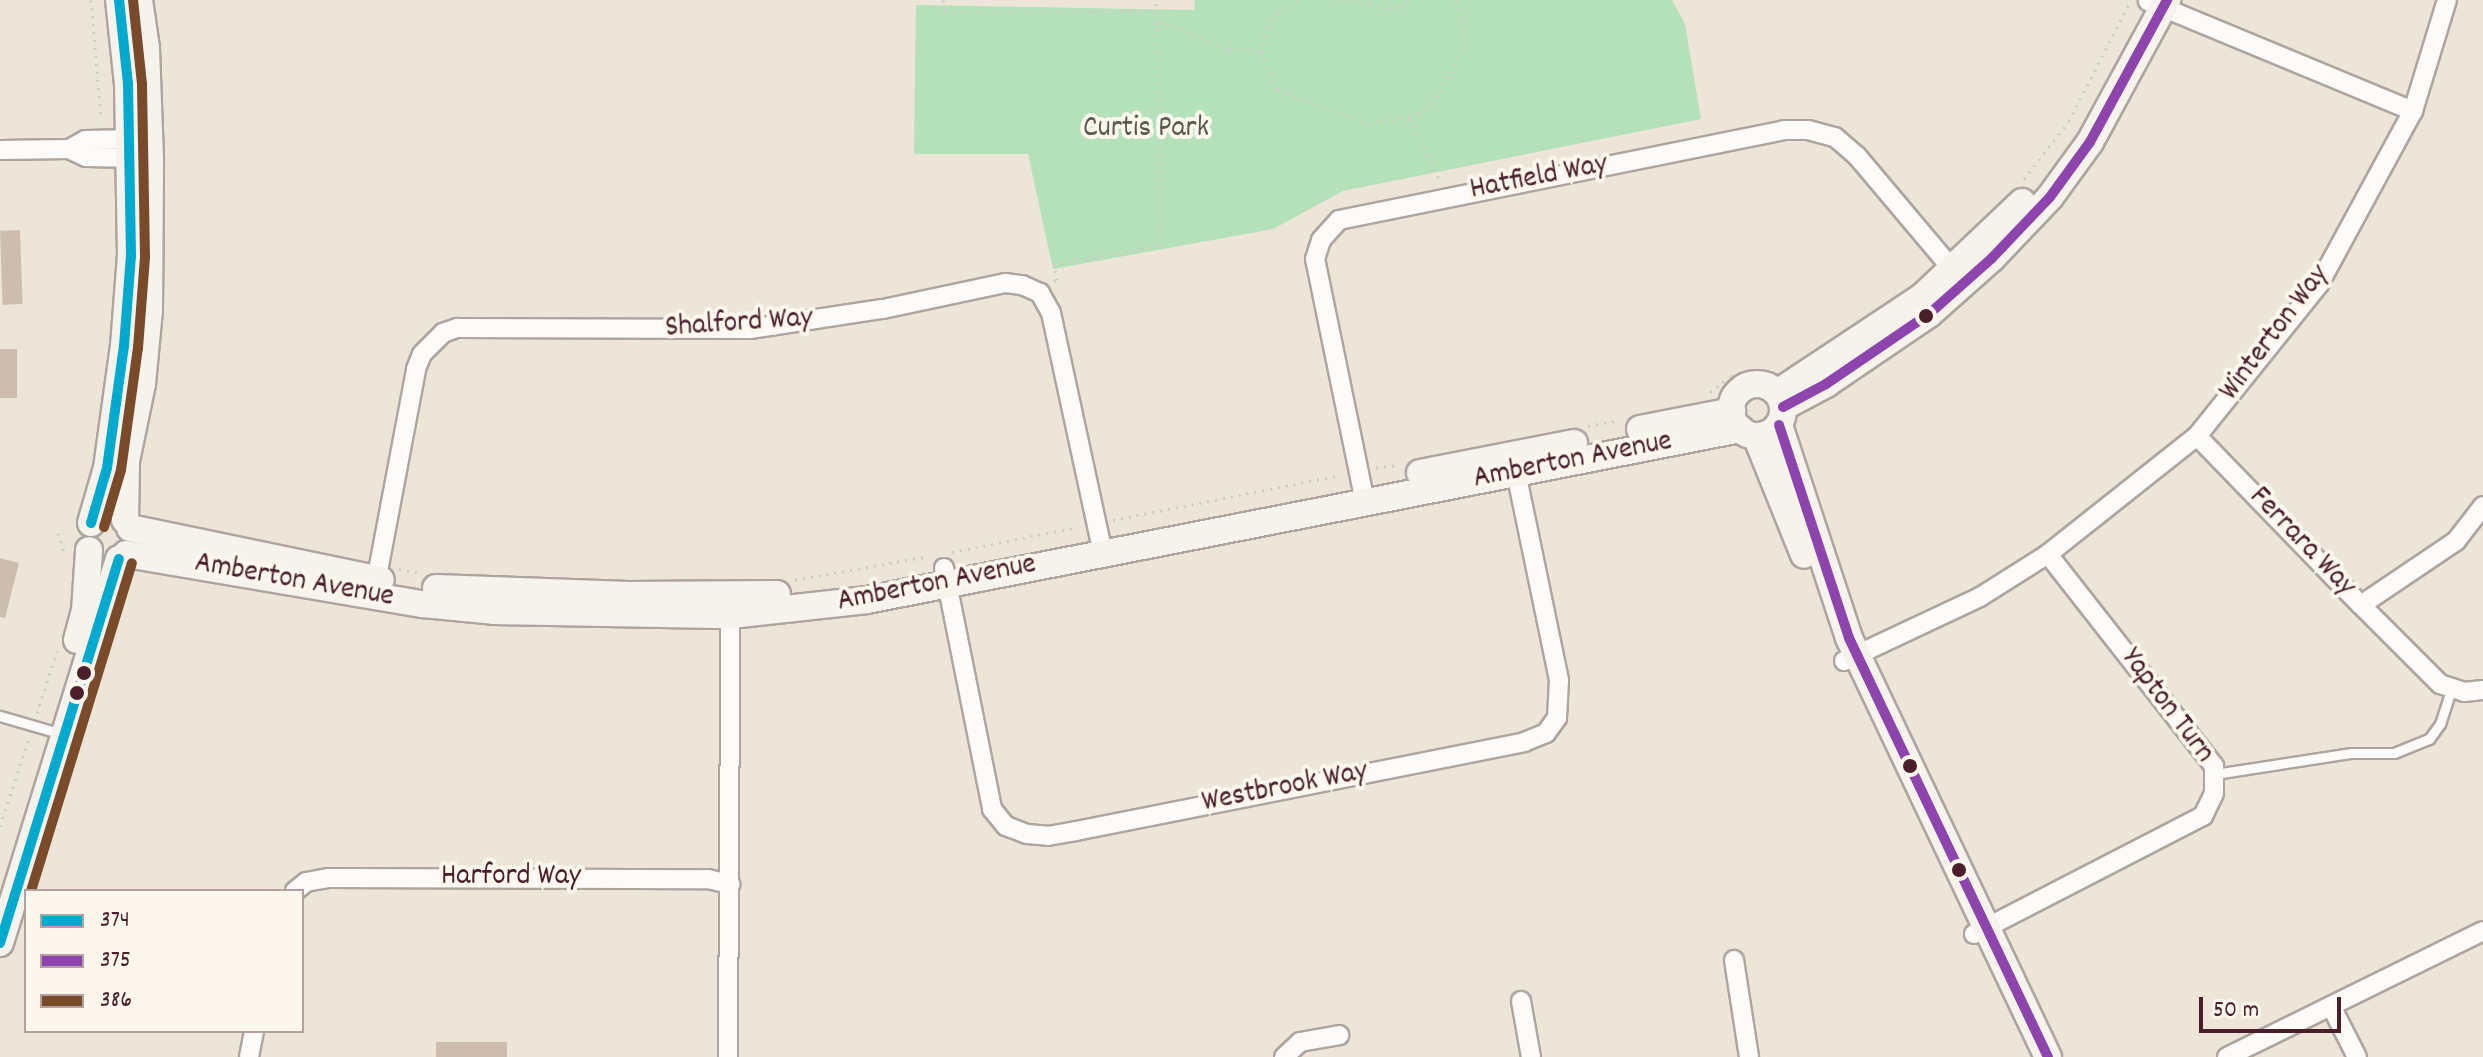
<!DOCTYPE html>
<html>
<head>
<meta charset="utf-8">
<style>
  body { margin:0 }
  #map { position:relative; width:2483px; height:1057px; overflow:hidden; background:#ede5d8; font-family:Dekko,sans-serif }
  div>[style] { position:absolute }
  .green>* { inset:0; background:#b4e1ba }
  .building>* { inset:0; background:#cdbdaf; transform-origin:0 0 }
  .path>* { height:3px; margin-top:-1.5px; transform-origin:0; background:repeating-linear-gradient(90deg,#cfcbc9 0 2px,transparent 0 8px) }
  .roads { filter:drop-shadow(2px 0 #aea59f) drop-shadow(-2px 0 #aea59f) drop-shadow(0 2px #aea59f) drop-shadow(0 -2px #aea59f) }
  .lane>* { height:9px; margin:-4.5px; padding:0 4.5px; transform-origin:4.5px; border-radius:4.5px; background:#fcfbf9 }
  .street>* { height:18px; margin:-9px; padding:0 9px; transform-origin:9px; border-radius:9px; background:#fcfbf9 }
  .secondary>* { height:26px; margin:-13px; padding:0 13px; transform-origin:13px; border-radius:13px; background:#f6f2ec }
  .secondary>.ring { margin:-13px; padding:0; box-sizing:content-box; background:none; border:26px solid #f6f2ec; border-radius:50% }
  .bus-1>* { height:10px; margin:-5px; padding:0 5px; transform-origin:5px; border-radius:5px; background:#00a9ce }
  .bus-2>* { height:10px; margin:-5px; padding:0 5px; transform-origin:5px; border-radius:5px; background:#8e44ad }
  .bus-3>* { height:10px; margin:-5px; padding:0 5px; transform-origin:5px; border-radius:5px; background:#7a4b2a }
  .dots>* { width:22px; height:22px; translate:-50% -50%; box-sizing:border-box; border:4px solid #fbf7ec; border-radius:50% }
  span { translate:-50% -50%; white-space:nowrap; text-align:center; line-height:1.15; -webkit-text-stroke:8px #fbf7ec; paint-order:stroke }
  .park-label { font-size:30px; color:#5c584f }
  .street-label { font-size:30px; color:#4a1f2b }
  .legend { position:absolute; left:24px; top:889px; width:280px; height:144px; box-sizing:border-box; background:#fbf7ec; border:2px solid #b4a19f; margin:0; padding:10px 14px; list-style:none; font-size:24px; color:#4a1f2b }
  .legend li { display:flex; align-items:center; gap:16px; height:40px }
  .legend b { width:40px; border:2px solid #b4a19f }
  .scale { position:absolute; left:2199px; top:997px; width:142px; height:36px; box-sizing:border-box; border:4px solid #4a1f2b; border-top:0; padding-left:10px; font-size:24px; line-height:28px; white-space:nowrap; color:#4a1f2b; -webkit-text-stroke:6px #fbf7ec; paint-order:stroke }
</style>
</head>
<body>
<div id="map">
  <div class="green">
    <i style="clip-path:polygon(1195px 0,1672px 0,1685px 24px,1701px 119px,1343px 191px,1273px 229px,1053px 269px,1028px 154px,914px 154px,916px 5px,1194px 10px)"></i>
  </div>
  <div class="building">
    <i style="left:20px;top:230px;width:74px;height:20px;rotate:88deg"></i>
    <i style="left:0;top:349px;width:17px;height:49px"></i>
    <i style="clip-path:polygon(0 558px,19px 563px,5px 618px,0 617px)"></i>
    <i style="left:507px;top:1042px;width:15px;height:71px;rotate:90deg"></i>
  </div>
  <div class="path">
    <i style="left:91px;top:0;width:120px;rotate:85.2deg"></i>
    <i style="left:943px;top:0;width:11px;rotate:80deg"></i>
    <i style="left:945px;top:11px;width:209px"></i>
    <i style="left:1299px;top:0;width:24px;rotate:150deg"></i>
    <i style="left:1278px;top:12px;width:19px;rotate:122deg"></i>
    <i style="left:1268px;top:28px;width:24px;rotate:107deg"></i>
    <i style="left:1261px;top:51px;width:43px;rotate:66.4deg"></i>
    <i style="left:1278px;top:90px;width:96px;rotate:20.1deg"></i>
    <i style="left:1368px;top:123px;width:42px;rotate:-6.8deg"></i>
    <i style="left:1410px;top:118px;width:25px;rotate:-34deg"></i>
    <i style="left:1431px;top:104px;width:37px;rotate:-56deg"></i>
    <i style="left:1452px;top:73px;width:29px;rotate:-68deg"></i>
    <i style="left:1463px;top:46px;width:29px;rotate:-88deg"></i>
    <i style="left:1464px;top:17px;width:19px;rotate:-115deg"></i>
    <i style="left:1335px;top:0;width:33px;rotate:5deg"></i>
    <i style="left:1368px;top:3px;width:21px;rotate:17deg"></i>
    <i style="left:1388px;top:9px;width:13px;rotate:-9deg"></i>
    <i style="left:1401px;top:7px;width:12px;rotate:-35deg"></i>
    <i style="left:1158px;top:23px;width:14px;rotate:8deg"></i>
    <i style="left:1172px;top:25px;width:60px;rotate:23.6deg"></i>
    <i style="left:1227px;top:49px;width:34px;rotate:3deg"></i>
    <i style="left:1410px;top:118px;width:72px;rotate:64.5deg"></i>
    <i style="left:2024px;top:179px;width:73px;rotate:-52.2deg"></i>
    <i style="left:2069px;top:121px;width:131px;rotate:-62.9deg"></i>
    <i style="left:1054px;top:281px;width:3px;rotate:-18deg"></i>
    <i style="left:1057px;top:280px;width:15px;rotate:-101deg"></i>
    <i style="left:1054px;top:265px;width:108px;rotate:-10.7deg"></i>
    <i style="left:1160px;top:245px;width:245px;rotate:-90.9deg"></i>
    <i style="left:1710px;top:392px;width:26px;rotate:-37deg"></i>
    <i style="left:1731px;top:376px;width:18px;rotate:-19deg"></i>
    <i style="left:1748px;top:370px;width:24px"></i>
    <i style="left:1588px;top:426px;width:32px;rotate:-11deg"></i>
    <i style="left:1376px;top:468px;width:24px;rotate:-9deg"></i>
    <i style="left:1113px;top:520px;width:232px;rotate:-11.2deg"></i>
    <i style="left:58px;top:533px;width:22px;rotate:72deg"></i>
    <i style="left:952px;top:552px;width:128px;rotate:-11.2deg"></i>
    <i style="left:399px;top:569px;width:21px;rotate:11deg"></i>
    <i style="left:795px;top:580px;width:136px;rotate:-10.2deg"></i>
    <i style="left:37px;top:713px;width:65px;rotate:-72.1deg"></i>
    <i style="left:0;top:826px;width:92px;rotate:-71.6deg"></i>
  </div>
  <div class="roads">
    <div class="lane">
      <i style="left:0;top:716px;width:65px;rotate:16.2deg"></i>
      <i style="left:2215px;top:774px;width:138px;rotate:-8.8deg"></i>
      <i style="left:2351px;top:753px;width:43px"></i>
      <i style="left:2394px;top:753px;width:38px;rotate:-22deg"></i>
      <i style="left:2429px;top:739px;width:19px;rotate:-54deg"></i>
      <i style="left:2440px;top:724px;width:38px;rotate:-72deg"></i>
    </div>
    <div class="street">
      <i style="left:2413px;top:111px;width:116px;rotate:-73deg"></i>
      <i style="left:69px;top:149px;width:18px;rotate:-29deg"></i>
      <i style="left:85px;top:140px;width:55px;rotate:-1deg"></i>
      <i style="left:0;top:150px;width:69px;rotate:-0.8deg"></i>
      <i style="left:69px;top:149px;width:19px;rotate:25deg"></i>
      <i style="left:86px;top:157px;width:54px;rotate:1.1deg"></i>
      <i style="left:2197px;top:436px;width:235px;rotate:45.9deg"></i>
      <i style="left:2361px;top:605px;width:115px;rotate:-34deg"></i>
      <i style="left:2456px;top:541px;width:44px;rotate:-52.4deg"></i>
      <i style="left:1365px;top:502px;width:248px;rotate:-101.6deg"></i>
      <i style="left:1315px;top:259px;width:20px;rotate:-72deg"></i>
      <i style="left:1321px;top:240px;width:27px;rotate:-48deg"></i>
      <i style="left:1339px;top:220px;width:454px;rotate:-11.4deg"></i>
      <i style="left:1784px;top:130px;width:24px"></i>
      <i style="left:1808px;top:130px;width:28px;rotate:15deg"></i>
      <i style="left:1835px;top:137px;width:29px;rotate:41deg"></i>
      <i style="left:1857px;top:156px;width:157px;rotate:49.9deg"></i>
      <i style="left:944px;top:568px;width:246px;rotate:78.7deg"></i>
      <i style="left:992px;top:809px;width:22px;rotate:51deg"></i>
      <i style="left:1006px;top:826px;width:22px;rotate:21deg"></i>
      <i style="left:1027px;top:834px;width:21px;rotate:5deg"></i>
      <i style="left:1048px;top:836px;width:28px;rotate:-10deg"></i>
      <i style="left:1076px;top:831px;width:457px;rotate:-11.2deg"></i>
      <i style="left:1524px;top:742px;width:24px;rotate:-22deg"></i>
      <i style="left:1546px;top:733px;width:19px;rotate:-54deg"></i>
      <i style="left:1557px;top:718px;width:38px;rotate:-87deg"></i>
      <i style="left:1559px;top:680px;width:223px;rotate:-101.7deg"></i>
      <i style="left:375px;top:587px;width:222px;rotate:-79.3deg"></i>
      <i style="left:416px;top:369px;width:16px;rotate:-68deg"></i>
      <i style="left:422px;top:354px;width:30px;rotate:-45deg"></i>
      <i style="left:443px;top:333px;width:15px;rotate:-20deg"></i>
      <i style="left:457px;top:328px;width:293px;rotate:0.2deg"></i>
      <i style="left:750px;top:329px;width:134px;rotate:-8.6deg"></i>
      <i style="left:883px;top:309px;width:125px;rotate:-12deg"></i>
      <i style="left:1005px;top:283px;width:17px;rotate:7deg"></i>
      <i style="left:1022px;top:285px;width:20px;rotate:24deg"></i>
      <i style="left:1040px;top:293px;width:23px;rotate:61deg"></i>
      <i style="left:1051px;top:313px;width:246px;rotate:77.8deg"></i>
      <i style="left:2361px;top:605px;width:112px;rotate:45deg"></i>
      <i style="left:2440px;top:684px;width:25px;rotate:18deg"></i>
      <i style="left:2464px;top:692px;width:19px;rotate:-6deg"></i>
      <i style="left:1844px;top:661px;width:150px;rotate:-25.2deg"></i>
      <i style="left:1980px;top:597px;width:80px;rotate:-32.3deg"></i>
      <i style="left:2048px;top:554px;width:190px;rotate:-38.4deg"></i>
      <i style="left:2197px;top:436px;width:195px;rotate:-51.2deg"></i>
      <i style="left:2319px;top:284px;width:197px;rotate:-61.5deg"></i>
      <i style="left:2413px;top:111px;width:287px;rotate:-157.5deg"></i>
      <i style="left:295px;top:891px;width:14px;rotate:-39deg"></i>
      <i style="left:306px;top:882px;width:22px;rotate:-10deg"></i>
      <i style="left:328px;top:878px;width:380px;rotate:0.2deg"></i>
      <i style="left:708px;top:879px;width:23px;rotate:13deg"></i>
      <i style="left:1974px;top:934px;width:258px;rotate:-27.3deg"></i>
      <i style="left:2203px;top:816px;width:25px;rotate:-64deg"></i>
      <i style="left:2214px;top:793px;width:27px;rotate:-90deg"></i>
      <i style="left:2214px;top:766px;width:269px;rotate:-128.1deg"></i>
      <i style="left:1734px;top:960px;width:98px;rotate:81.2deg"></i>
      <i style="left:1521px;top:1001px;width:57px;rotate:79.9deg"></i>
      <i style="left:2331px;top:1006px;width:57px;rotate:63deg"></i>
      <i style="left:249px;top:1057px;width:26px;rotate:-79deg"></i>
      <i style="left:728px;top:1057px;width:453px;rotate:-89.7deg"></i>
      <i style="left:1284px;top:1057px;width:22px;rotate:-43deg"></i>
      <i style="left:1300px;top:1042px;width:40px;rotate:-10deg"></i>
      <i style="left:2227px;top:1057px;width:285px;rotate:-26.2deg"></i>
    </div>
    <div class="secondary">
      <i class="ring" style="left:1731px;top:384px;width:26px;height:26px"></i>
      <i style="left:1777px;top:393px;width:174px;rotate:-33.5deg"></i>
      <i style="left:1922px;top:297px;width:138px;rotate:-43.5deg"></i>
      <i style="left:1783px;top:407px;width:49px;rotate:-28.1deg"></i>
      <i style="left:1826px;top:384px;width:125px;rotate:-34.2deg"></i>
      <i style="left:1929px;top:314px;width:84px;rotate:-41.6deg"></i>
      <i style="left:1992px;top:258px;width:84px;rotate:-46.4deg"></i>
      <i style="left:2050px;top:197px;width:68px;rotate:-54deg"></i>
      <i style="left:2090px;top:142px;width:162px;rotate:-61.5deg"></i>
      <i style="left:1779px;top:425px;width:224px;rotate:71.8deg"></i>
      <i style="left:1849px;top:638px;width:464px;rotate:64.6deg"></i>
      <i style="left:1640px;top:429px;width:94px;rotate:-11.1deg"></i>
      <i style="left:1756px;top:436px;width:128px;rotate:68deg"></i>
      <i style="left:1420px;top:473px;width:157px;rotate:-11deg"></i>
      <i style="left:125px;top:520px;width:59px;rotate:-89deg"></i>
      <i style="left:126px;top:461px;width:79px;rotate:-78.3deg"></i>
      <i style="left:142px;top:384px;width:74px;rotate:-84.6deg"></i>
      <i style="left:149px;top:310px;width:152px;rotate:-89.6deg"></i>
      <i style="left:150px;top:158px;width:110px;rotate:-92.1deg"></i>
      <i style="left:146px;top:48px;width:49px;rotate:-98.3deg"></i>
      <i style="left:91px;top:523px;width:57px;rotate:-73.8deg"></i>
      <i style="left:107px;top:468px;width:123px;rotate:-82.1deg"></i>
      <i style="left:124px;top:346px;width:90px;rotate:-85.6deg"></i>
      <i style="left:131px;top:256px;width:172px;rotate:-91deg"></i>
      <i style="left:128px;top:84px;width:84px;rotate:-96.1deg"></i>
      <i style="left:130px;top:528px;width:256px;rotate:11.7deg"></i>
      <i style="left:126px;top:554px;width:301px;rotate:9.6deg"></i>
      <i style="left:423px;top:604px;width:71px;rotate:5.6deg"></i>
      <i style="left:494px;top:611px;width:237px;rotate:1deg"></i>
      <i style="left:731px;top:615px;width:137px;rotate:-6.3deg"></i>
      <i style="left:867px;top:600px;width:890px;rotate:-11.08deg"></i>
      <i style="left:436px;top:588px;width:192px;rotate:2.1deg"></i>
      <i style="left:628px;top:595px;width:149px;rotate:-0.4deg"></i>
      <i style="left:77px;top:640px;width:30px;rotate:-75deg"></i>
      <i style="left:85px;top:611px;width:61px;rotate:-86.2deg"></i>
      <i style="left:0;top:943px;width:402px;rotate:-72.8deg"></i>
    </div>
  </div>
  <div class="bus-1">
    <i style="left:91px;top:523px;width:57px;rotate:-73.8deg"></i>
    <i style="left:107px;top:468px;width:123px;rotate:-82.1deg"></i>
    <i style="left:124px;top:346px;width:90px;rotate:-85.6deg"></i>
    <i style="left:131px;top:256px;width:172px;rotate:-91deg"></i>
    <i style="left:128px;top:84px;width:84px;rotate:-96.1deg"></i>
    <i style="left:0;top:943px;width:402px;rotate:-72.8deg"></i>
  </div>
  <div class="bus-2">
    <i style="left:1783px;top:407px;width:49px;rotate:-28.1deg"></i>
    <i style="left:1826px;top:384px;width:125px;rotate:-34.2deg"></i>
    <i style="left:1929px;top:314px;width:84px;rotate:-41.6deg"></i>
    <i style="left:1992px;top:258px;width:84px;rotate:-46.4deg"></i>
    <i style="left:2050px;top:197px;width:68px;rotate:-54deg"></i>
    <i style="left:2090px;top:142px;width:162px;rotate:-61.5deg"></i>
    <i style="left:1779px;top:425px;width:224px;rotate:71.8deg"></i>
    <i style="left:1849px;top:638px;width:464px;rotate:64.6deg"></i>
  </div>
  <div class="bus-3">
    <i style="left:104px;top:527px;width:59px;rotate:-73.4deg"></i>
    <i style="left:121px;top:470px;width:123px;rotate:-82.1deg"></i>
    <i style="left:138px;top:348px;width:91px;rotate:-85.6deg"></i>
    <i style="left:145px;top:257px;width:173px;rotate:-91deg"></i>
    <i style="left:142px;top:84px;width:84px;rotate:-96.1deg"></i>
    <i style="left:31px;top:891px;width:343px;rotate:-72.9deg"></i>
  </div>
  <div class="dots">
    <i style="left:1926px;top:316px;background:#4a1f2b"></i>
    <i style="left:84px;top:673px;background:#4a1f2b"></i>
    <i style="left:77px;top:693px;background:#4a1f2b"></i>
    <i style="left:1910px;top:766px;background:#4a1f2b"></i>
    <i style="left:1959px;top:870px;background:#4a1f2b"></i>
  </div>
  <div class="park-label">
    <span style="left:1146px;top:130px">Curtis Park</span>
  </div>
  <div class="street-label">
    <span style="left:1539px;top:179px;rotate:-11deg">Hatfield Way</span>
    <span style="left:739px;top:325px;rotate:-4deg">Shalford Way</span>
    <span style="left:2276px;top:334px;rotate:-53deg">Winterton Way</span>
    <span style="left:1573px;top:462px;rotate:-11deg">Amberton Avenue</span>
    <span style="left:2301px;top:543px;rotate:46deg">Ferrara Way</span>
    <span style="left:294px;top:582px;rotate:10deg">Amberton Avenue</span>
    <span style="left:937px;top:585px;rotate:-11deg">Amberton Avenue</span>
    <span style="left:2166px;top:707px;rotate:53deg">Yapton Turn</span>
    <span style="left:1285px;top:789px;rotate:-11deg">Westbrook Way</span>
    <span style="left:511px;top:878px">Harford Way</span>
  </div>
  <ul class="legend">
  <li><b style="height:10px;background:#00a9ce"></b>374</li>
  <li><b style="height:10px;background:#8e44ad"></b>375</li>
  <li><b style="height:10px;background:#7a4b2a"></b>386</li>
  </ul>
  <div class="scale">50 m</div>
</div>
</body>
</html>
